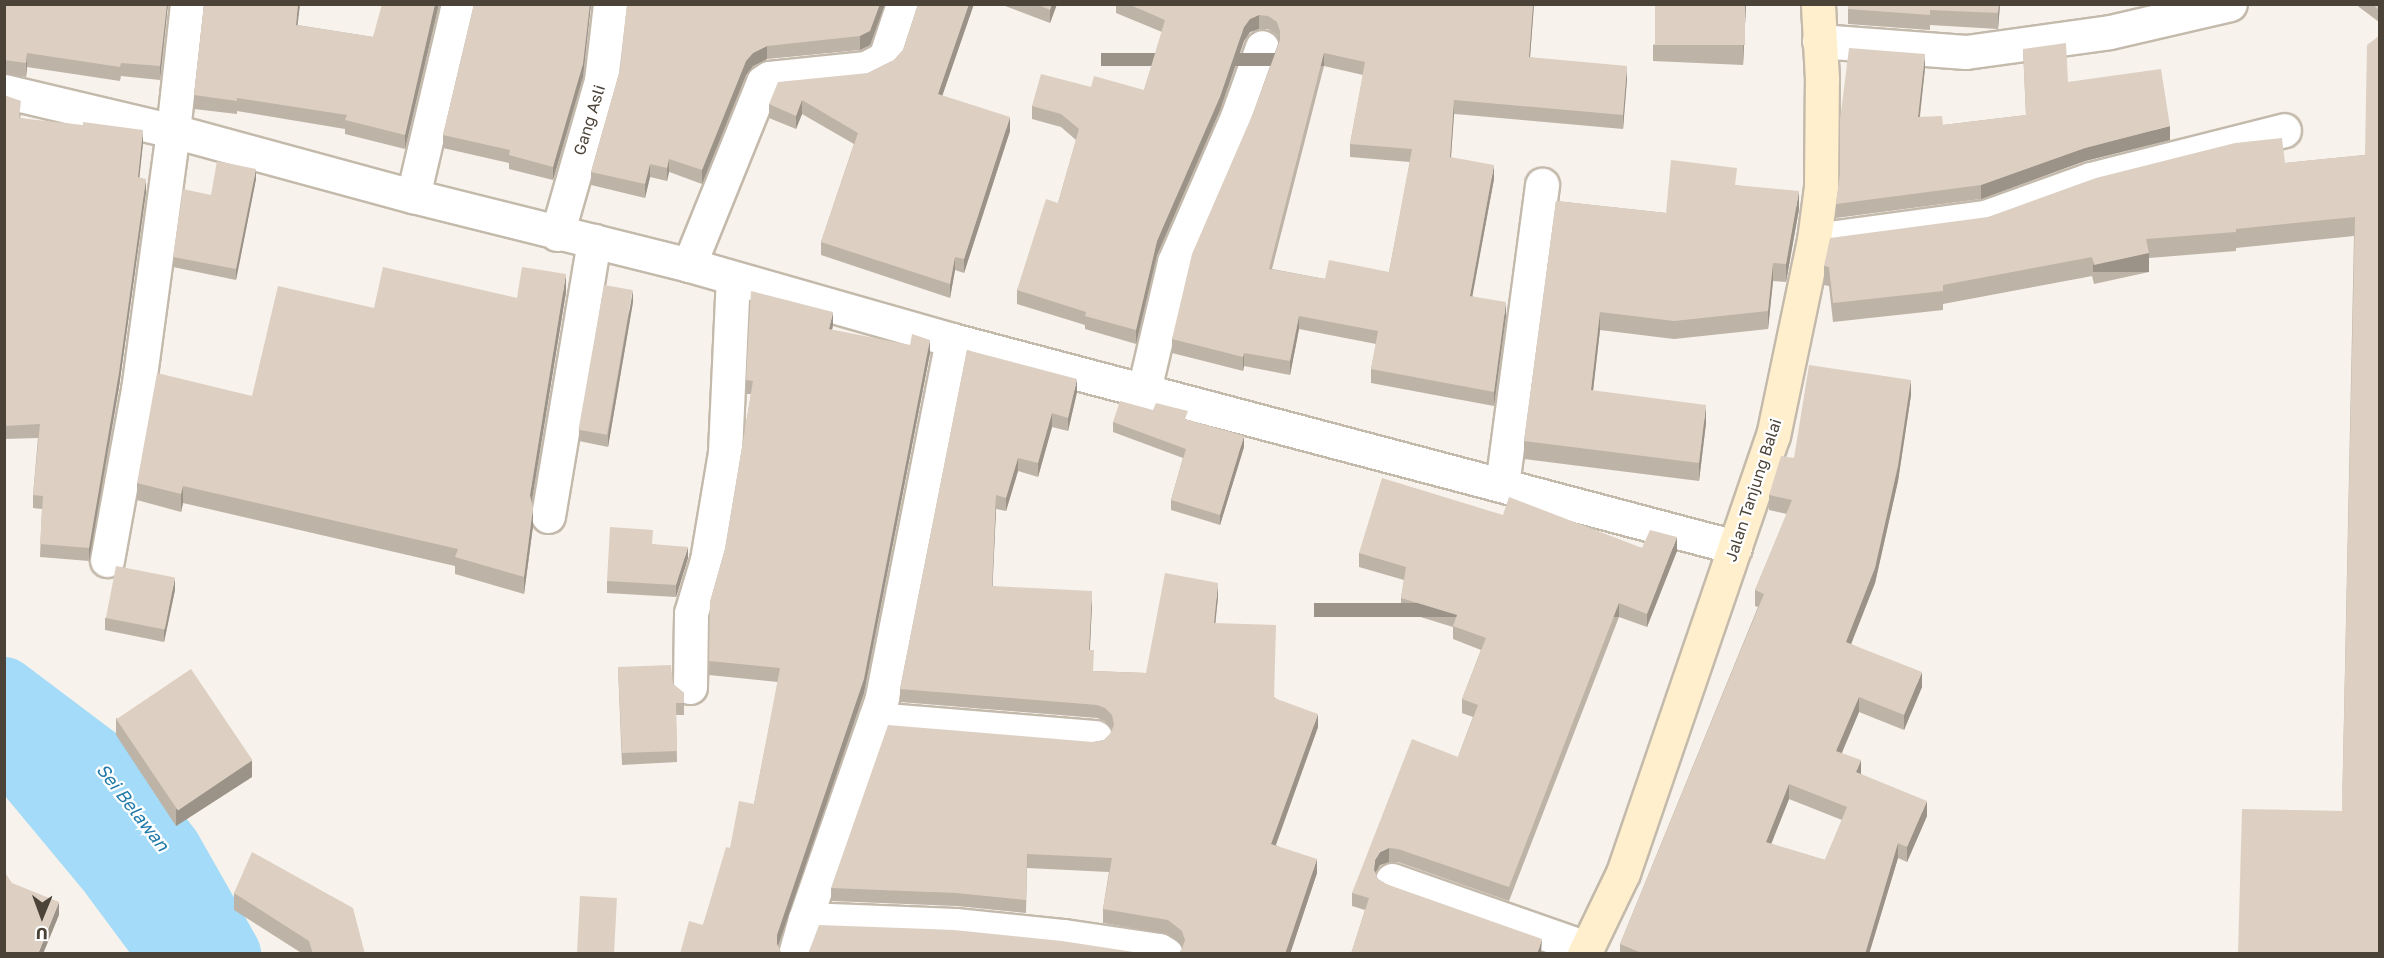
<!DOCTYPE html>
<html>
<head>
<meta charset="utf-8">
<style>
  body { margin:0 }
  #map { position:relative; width:2384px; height:958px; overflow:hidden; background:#f7f2eb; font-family:"Golos Text",sans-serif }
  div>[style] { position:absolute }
  .water>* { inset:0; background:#a3dbf8 }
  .river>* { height:66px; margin:-33px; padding:0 33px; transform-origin:33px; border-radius:33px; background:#a3dbf8 }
  .roads { filter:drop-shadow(2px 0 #c4baac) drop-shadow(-2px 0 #c4baac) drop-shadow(0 2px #c4baac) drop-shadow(0 -2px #c4baac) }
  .street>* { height:33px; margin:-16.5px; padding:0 16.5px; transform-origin:16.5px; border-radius:16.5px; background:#fff }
  .secondary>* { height:33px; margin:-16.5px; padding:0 16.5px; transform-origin:16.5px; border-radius:16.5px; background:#ffefcd }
  .wall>* { inset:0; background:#beb3a7 }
  .shaded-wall>* { inset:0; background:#9b9288; transform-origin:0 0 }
  .building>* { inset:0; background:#ddd0c2; transform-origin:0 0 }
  span { translate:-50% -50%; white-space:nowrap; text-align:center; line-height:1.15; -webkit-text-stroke:4.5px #fff; paint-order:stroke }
  .street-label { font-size:16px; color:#4c4338 }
  .water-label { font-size:18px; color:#217aa9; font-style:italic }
  .frame { position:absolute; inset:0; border:6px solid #4c4338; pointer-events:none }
  .north { position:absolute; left:12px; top:886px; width:60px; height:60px; -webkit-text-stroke:4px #fff; paint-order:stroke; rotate:181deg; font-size:16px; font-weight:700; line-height:24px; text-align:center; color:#4c4338 }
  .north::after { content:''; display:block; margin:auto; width:21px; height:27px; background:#4c4338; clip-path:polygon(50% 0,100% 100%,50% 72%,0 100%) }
</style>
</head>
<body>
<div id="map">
  <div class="water">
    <i style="clip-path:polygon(5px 680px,34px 700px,77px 747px,172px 886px,228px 953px,130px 953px,84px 891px,5px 796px)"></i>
  </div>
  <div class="river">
    <i style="left:4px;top:690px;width:121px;rotate:37deg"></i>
    <i style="left:101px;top:763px;width:110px;rotate:52deg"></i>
    <i style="left:169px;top:850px;width:120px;rotate:60.4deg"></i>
  </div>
  <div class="roads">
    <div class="street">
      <i style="left:1819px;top:41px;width:147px;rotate:4.3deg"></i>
      <i style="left:1966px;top:52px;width:145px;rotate:-7.9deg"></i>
      <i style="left:2110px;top:32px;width:123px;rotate:-13.1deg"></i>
      <i style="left:4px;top:91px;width:174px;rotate:13.3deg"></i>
      <i style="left:173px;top:131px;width:249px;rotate:15.2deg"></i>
      <i style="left:413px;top:196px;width:284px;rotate:14deg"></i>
      <i style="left:689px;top:265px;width:273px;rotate:15.9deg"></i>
      <i style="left:952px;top:340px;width:810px;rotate:14.81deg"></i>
      <i style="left:413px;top:196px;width:197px;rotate:-76.8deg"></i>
      <i style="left:557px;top:234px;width:159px;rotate:-74deg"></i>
      <i style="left:601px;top:81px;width:78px;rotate:-83.3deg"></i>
      <i style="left:1814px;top:240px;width:173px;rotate:-7.7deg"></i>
      <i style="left:1985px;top:217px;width:113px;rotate:-19.7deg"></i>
      <i style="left:2091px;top:179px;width:199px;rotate:-14.2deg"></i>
      <i style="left:689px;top:265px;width:197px;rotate:-68deg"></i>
      <i style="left:763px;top:82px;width:7px;rotate:-34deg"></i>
      <i style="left:769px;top:78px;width:98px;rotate:-5.9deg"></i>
      <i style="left:866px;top:68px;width:21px;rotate:-28deg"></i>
      <i style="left:885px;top:58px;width:57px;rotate:-71.6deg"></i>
      <i style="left:952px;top:340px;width:365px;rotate:101.1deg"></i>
      <i style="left:882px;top:698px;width:234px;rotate:109.2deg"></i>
      <i style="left:805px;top:919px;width:150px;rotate:2.3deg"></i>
      <i style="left:955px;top:925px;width:110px;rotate:5.8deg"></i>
      <i style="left:1064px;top:936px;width:96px;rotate:8.4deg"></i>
      <i style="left:1159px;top:950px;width:8px;rotate:30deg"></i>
      <i style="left:1144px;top:390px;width:131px;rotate:-76.8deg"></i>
      <i style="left:1174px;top:262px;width:158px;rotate:-66.5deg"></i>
      <i style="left:1237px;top:117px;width:74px;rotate:-70.3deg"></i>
      <i style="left:1502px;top:485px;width:303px;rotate:-82.4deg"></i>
      <i style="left:548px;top:516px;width:279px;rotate:-80.5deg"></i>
      <i style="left:107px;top:560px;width:173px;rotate:-79.7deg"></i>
      <i style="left:138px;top:390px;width:261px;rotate:-82.3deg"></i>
      <i style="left:173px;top:131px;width:128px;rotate:-83.7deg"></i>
      <i style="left:690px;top:687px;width:74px;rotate:-89.2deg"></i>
      <i style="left:691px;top:613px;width:55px;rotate:-73.2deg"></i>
      <i style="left:707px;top:560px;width:109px;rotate:-80.5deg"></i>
      <i style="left:725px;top:452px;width:173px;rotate:-87.4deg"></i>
      <i style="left:875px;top:719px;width:221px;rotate:4.7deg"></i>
      <i style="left:1392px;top:880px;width:206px;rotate:19.3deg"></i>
      <i style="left:795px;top:954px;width:36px;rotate:-74deg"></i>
    </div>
    <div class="secondary">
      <i style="left:1584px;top:954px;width:90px;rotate:-64.3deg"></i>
      <i style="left:1623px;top:873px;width:462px;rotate:-71.1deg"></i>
      <i style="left:1773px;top:436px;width:200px;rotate:-78.2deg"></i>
      <i style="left:1814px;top:240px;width:53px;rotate:-82.5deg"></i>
      <i style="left:1821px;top:187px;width:108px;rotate:-89.5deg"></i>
      <i style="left:1822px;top:79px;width:75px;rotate:-93.1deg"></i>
    </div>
  </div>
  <div class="wall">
    <i style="clip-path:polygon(4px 4px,168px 4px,160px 80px,121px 76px,120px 81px,27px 67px,26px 77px,4px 74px)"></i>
    <i style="clip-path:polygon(204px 4px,300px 4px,297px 25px,373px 37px,439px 4px,405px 149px,345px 134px,345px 129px,237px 111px,237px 114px,194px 109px,194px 95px)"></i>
    <i style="clip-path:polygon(474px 4px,591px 4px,583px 77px,553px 180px,509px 169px,509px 163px,443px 148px,443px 135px)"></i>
    <i style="clip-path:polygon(885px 4px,870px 45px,860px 50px,767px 59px,753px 66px,746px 75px,702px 184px,669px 172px,667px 181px,650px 177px,645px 198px,591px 185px,591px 172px,620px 70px)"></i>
    <i style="clip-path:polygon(918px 4px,974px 4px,942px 96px,1010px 131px,964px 273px,955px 270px,950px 298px,821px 255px,821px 242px,854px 144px,802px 114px,796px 129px,769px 118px,769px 104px,868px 73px,894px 60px,903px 50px)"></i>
    <i style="clip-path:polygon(1000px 4px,1057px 4px,1050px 23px)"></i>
    <i style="clip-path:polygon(evenodd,1116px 4px,1534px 4px,1530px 57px,1627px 79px,1623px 129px,1454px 114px,1451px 157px,1494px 179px,1472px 296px,1506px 316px,1494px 406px,1371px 383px,1371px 369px,1376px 344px,1299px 329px,1290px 375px,1244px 366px,1243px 371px,1172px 353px,1172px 339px,1279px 41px,1277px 35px,1268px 29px,1259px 29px,1250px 32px,1244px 41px,1220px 110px,1157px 255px,1136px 344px,1085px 329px,1085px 325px,1017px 304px,1017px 290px,1058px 203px,1076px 140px,1061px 127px,1032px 119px,1032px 106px,1091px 87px,1144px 90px,1162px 32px,1116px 13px,1116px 4px,1324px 66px,1363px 75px,1350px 144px,1350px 157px,1410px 162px,1389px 272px,1325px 279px,1272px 269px,1324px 66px)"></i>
    <i style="clip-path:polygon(1746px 4px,1743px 65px,1653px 61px,1653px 45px)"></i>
    <i style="clip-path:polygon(1848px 4px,2000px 4px,1998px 29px,1930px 25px,1930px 30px,1848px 24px)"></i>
    <i style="clip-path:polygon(2355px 4px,2379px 4px,2379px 22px)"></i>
    <i style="clip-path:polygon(2379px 36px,2342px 811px,2354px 236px,2236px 248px,2236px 251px,2149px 258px,2149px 272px,2094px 284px,2092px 276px,1943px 304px,1943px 310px,1833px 322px,1829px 286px,1824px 285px,1824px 266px,1988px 217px,2285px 163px,2365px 155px)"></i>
    <i style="clip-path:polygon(2023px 49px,2068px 82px,2170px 140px,2085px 161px,1981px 199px,1836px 218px,1836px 204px,1925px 68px,1920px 117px,1943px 125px,2026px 115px)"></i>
    <i style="clip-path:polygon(4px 95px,21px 114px,20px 118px,143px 143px,139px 177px,146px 192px,119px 387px,89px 561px,40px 557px,42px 509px,33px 508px,33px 495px,38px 438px,4px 439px)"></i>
    <i style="clip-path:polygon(256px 179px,236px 280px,173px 267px,173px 257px,211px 195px)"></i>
    <i style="clip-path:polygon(1737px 185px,1799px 209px,1786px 282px,1773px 281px,1768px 329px,1674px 339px,1600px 330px,1593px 391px,1706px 423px,1699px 481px,1524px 459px,1524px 441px,1556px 201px,1666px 213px)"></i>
    <i style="clip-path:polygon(566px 292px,531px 502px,533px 526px,524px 594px,455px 574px,455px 566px,183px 503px,181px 512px,137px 500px,137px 483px,252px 396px,374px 308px,517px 298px)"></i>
    <i style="clip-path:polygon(633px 302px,608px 447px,579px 441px,579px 430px)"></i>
    <i style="clip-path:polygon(833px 325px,832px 330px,930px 353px,864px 693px,778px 946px,781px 953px,703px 925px,730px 848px,754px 804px,778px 682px,709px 675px,710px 602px,725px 549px,751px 394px,746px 394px,746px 380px)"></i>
    <i style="clip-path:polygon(967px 350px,1077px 392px,1068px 431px,1052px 427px,1038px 477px,1018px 471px,1006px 511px,996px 509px,992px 586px,1092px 604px,1090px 650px,1093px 671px,1146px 673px,1218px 597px,1215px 623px,1275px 698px,1318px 727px,1276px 845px,1317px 873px,1290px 954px,1178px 954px,1182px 949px,1182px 945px,1168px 934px,1103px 923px,1103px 909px,1109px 872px,1027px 868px,1026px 913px,956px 906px,831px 901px,831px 888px,1093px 742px,1104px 740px,1110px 734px,1112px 730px,1105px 721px,1097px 718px,900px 702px,900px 689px)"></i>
    <i style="clip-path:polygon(evenodd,1911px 395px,1898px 481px,1875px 583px,1851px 644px,1922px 687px,1904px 730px,1859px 712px,1842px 753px,1861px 774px,1927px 816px,1907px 862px,1898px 858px,1869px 954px,1620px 954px,1620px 944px,1758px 607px,1755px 606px,1755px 590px,1787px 514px,1769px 510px,1769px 495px,1794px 458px,1911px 395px,1789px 799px,1842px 820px,1825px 860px,1771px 844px,1789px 799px)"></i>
    <i style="clip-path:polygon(1188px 420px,1244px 447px,1220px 525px,1171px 510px,1171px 500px,1183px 458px,1113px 432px,1113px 422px)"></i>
    <i style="clip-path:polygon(1503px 515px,1642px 548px,1677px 551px,1647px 627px,1619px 617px,1509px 901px,1398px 862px,1389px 862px,1380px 865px,1375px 873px,1378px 879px,1386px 884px,1542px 952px,1541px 954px,1351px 954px,1365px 910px,1352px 906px,1352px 893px,1458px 757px,1473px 717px,1462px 713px,1462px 699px,1481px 650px,1453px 639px,1453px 627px,1401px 611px,1401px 598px,1404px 580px,1359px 567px,1359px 553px)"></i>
    <i style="clip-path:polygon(653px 544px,688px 558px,676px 597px,607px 593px,607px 581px)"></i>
    <i style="clip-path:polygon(175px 590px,164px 642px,105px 630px,105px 618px)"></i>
    <i style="clip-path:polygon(618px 667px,673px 684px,684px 693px,684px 715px,676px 715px,677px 762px,622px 765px)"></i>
    <i style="clip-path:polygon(116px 718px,252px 777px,176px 826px,116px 735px)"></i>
    <i style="clip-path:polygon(234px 893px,365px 954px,303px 954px,234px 910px)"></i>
  </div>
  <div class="shaded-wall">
    <i style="clip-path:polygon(167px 4px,168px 4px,160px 80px,160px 66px)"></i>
    <i style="clip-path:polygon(298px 4px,300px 4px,296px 39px,296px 25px)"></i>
    <i style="clip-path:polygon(435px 4px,439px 4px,405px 149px,405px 135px)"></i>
    <i style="clip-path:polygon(590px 4px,591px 4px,583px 77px,553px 180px,553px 167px)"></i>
    <i style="clip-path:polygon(880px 4px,885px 4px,870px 45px,860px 50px,860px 36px)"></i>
    <i style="clip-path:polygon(969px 4px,974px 4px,938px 108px,938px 94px)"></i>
    <i style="clip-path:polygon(1052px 4px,1057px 4px,1050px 23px,1050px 10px)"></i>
    <i style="clip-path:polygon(1533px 4px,1534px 4px,1529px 71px,1529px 57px)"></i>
    <i style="clip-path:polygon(1745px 4px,1746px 4px,1743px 65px,1743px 49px)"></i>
    <i style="clip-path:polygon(1999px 4px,2000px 4px,1998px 29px,1998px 13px)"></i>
    <i style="clip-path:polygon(1259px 15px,1259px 29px,1250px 32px,1244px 41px,1220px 110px,1157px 255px,1136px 344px,1136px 330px,1157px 241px,1244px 27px,1250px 19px)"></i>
    <i style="clip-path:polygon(767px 46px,767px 59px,753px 66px,746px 75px,702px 184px,702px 170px,746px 61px,753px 53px)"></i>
    <i style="clip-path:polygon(27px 53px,27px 67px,26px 77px,26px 63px)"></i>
    <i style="left:1324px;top:53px;width:13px;height:223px;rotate:90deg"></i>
    <i style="clip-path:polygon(1925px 54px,1925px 68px,1918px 130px,1918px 117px)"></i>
    <i style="clip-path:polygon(1627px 66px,1627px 79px,1623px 129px,1623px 115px)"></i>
    <i style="clip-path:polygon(802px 100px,802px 114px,796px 129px,796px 116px)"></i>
    <i style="clip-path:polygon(1454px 100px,1454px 114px,1450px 170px,1450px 157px)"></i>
    <i style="clip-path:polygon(1010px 117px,1010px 131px,964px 273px,964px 259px)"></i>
    <i style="clip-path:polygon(2170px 126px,2170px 140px,2085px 161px,1981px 199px,1981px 185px,2085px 148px)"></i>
    <i style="clip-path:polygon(143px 130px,143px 143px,138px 191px,138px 177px)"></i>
    <i style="clip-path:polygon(669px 159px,669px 172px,667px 181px,667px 168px)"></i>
    <i style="clip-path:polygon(650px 164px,650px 177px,645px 198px,645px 184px)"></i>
    <i style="clip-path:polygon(1494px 165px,1494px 179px,1470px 309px,1470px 296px)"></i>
    <i style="clip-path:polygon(256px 169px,256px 179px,236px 280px,236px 269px)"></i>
    <i style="clip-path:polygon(146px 179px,146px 192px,119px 387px,89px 561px,89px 548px)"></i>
    <i style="clip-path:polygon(1799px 191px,1799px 209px,1786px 282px,1786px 264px)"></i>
    <i style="left:2149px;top:253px;width:19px;height:56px;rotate:90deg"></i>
    <i style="clip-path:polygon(955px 257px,955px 270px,950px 298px,950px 284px)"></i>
    <i style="clip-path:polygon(1773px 263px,1773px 281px,1768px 329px,1768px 311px)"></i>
    <i style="clip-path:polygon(566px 274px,566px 292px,530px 513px,530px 495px)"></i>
    <i style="clip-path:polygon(633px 290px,633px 302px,608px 447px,608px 435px)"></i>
    <i style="clip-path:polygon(1506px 302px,1506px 316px,1494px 406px,1494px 392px)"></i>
    <i style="clip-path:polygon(833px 312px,833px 325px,829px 343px,829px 329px)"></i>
    <i style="clip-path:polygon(1600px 312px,1600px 330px,1591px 408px,1591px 390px)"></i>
    <i style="clip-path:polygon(1299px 316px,1299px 329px,1290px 375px,1290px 361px)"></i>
    <i style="clip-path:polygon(930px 340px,930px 353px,864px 693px,777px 949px,777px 935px)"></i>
    <i style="clip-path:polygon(1244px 353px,1244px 366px,1243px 371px,1243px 357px)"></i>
    <i style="clip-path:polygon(1077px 379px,1077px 392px,1068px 431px,1068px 418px)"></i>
    <i style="clip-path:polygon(1911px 380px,1911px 395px,1898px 481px,1875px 583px,1846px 657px,1846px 642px)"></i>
    <i style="clip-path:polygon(1706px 405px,1706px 423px,1699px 481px,1699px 463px)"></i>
    <i style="clip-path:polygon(1052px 413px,1052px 427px,1038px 477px,1038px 463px)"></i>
    <i style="clip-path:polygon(1244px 436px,1244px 447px,1220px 525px,1220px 515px)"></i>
    <i style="clip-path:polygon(1018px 458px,1018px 471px,1006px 511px,1006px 498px)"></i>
    <i style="clip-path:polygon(183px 486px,183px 503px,181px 512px,181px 494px)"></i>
    <i style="clip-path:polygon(996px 495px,996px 509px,992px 599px,992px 586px)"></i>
    <i style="clip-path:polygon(533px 508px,533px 526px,524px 594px,524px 577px)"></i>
    <i style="clip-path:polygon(1677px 537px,1677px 551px,1647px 627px,1647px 614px)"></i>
    <i style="clip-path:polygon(688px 547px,688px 558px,676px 597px,676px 585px)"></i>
    <i style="clip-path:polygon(175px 578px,175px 590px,164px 642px,164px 630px)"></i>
    <i style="clip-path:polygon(1218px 583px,1218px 597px,1214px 637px,1214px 623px)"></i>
    <i style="clip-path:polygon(1092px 591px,1092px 604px,1089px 663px,1089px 650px)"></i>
    <i style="left:1619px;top:603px;width:14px;height:305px;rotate:90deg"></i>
    <i style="clip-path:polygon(1922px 672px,1922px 687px,1904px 730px,1904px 715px)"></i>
    <i style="clip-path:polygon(1859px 697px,1859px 712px,1836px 766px,1836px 751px)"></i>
    <i style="clip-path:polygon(1318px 714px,1318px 727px,1271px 858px,1271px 844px)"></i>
    <i style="clip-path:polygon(252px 760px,252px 777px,176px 826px,176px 809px)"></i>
    <i style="clip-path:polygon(1861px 760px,1861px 776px,1856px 772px)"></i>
    <i style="clip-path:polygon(1789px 784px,1789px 799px,1766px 857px,1766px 842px)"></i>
    <i style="clip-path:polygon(1927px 801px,1927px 816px,1907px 862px,1907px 847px)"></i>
    <i style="clip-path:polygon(1898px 843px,1898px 858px,1869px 954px,1865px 954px)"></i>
    <i style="clip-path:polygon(1389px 848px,1389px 862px,1380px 865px,1375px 873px,1374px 870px,1375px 860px,1380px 852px)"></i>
    <i style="clip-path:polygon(1317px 859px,1317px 873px,1290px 954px,1285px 954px)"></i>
    <i style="clip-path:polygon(59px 902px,59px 915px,43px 954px,38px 954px)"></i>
    <i style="clip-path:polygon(1542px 939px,1541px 954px,1537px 954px)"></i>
  </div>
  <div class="building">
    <i style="clip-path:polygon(4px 4px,167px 4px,160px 66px,121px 63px,120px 67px,27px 53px,26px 63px,4px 60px)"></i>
    <i style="clip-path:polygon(204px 4px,298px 4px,296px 25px,373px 37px,382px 4px,435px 4px,405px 135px,345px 120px,347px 115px,237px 98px,237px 101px,194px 95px)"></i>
    <i style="clip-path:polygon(474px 4px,590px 4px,583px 64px,553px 167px,509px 155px,510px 150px,443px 135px)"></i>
    <i style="clip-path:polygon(627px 4px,880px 4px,870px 31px,860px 36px,767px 46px,753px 53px,746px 61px,702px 170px,669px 159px,667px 168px,650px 164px,645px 184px,591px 172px,620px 70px)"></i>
    <i style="clip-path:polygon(918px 4px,969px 4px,938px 94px,1010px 117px,964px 259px,955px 257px,950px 284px,821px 242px,858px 133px,802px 100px,796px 116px,769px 104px,778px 82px,868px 73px,894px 60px,903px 50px)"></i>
    <i style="clip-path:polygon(1036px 4px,1052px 4px,1050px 10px)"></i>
    <i style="clip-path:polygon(evenodd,1128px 4px,1533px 4px,1529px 57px,1627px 66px,1623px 115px,1454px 100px,1450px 157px,1494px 165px,1470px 296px,1506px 302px,1494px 392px,1371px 369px,1378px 331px,1299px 316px,1290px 361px,1244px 353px,1243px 357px,1172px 339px,1192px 254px,1254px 111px,1280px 40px,1280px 31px,1277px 22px,1268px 16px,1259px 15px,1250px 19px,1244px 27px,1220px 97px,1157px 241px,1136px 330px,1085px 316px,1086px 312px,1017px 290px,1046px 199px,1058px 203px,1079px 129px,1061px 114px,1032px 106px,1041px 74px,1091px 87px,1094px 76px,1144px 90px,1165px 20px,1128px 4px,1324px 53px,1365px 62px,1350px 144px,1412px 149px,1389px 272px,1329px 260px,1325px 279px,1269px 269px,1324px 53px)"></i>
    <i style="left:1655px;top:4px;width:90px;height:41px"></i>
    <i style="clip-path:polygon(1848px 4px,1999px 4px,1998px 13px,1930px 10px,1930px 15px,1848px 9px)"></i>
    <i style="clip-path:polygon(2372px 4px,2379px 4px,2379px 10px)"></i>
    <i style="clip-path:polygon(2379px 36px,2379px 954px,2238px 954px,2242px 809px,2342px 811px,2355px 217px,2236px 229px,2236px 232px,2146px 239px,2149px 253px,2094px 265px,2092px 257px,1943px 285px,1943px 291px,1833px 303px,1829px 267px,1824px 266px,1830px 238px,1988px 217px,2096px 178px,2235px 143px,2282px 138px,2285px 163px,2365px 155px,2367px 45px)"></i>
    <i style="clip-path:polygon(2066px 43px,2068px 82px,2161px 69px,2170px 126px,2085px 148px,1981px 185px,1836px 204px,1840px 174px,1840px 120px,1849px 48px,1925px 54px,1918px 117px,1942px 116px,1943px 125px,2026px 115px,2023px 49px)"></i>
    <i style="clip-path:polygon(4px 95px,21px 101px,19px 118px,83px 125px,83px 122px,143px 130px,138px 177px,146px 179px,119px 373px,89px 548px,40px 544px,43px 496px,33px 495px,40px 424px,4px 426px)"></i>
    <i style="clip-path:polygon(1671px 160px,1737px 168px,1735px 185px,1799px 191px,1786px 264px,1773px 263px,1768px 311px,1674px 321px,1600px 312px,1591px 390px,1706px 405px,1699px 463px,1524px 441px,1556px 201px,1666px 213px)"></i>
    <i style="clip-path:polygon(217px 161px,256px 169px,236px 269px,173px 257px,183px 189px,211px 195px)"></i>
    <i style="clip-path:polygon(383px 267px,517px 298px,522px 267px,566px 274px,530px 495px,533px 508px,524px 577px,455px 557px,458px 549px,183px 486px,181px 494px,137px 483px,157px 373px,252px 396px,278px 286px,374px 308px)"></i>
    <i style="left:604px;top:285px;width:29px;height:147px;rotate:10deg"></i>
    <i style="clip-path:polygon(751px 291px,833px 312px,829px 329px,910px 345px,912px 334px,930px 340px,864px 679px,777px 935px,777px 944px,782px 954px,680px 954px,689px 921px,703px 925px,726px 847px,730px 848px,739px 801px,754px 804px,780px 668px,709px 661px,710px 602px,725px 549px,753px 381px,746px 380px)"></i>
    <i style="clip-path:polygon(967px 350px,1077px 379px,1068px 418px,1052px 413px,1038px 463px,1018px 458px,1006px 498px,996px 495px,992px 586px,1092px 591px,1089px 650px,1094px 650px,1093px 671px,1146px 673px,1165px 573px,1218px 583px,1214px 623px,1276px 625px,1274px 698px,1318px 714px,1271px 844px,1317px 859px,1285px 954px,1178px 954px,1182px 949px,1185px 940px,1182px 931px,1168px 920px,1103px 909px,1112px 858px,1027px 854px,1026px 900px,956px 893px,831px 888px,888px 725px,1093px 742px,1104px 740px,1110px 734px,1114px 725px,1112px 715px,1105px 708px,1097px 705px,900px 689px)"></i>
    <i style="clip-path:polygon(evenodd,1809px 365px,1911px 380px,1898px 466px,1875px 568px,1846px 642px,1922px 672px,1904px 715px,1859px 697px,1836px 751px,1861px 760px,1856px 772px,1927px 801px,1907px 847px,1898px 843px,1865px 954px,1644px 954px,1620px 944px,1764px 594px,1755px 590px,1792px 500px,1769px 495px,1781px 456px,1794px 458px,1809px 365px,1789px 784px,1847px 807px,1825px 860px,1766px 842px,1789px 784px)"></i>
    <i style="clip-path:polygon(1120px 401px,1153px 410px,1156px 403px,1188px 411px,1185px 419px,1244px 436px,1220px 515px,1171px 500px,1186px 449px,1113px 422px)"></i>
    <i style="clip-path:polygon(1382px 478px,1503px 515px,1509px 497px,1642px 548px,1650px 530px,1677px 537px,1647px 614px,1619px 603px,1509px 887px,1398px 849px,1389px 848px,1380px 852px,1375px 860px,1374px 870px,1378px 879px,1386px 884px,1542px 939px,1537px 954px,1351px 954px,1369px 898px,1352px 893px,1412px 739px,1458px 757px,1478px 705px,1462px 699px,1486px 638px,1453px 626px,1457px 615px,1401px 598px,1406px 567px,1359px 553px)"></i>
    <i style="clip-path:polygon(610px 527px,653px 530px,652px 544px,688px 547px,676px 585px,607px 581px)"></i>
    <i style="left:116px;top:566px;width:60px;height:53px;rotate:11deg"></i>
    <i style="clip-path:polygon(671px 665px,673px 684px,684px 693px,684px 703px,676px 703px,677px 751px,622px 753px,618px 667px)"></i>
    <i style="left:191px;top:669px;width:110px;height:90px;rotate:56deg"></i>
    <i style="clip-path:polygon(252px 852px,353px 908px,365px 954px,313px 954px,309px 941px,234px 893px)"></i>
    <i style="clip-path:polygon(4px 871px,12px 883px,59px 902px,38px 954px,4px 954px)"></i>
    <i style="left:580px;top:896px;width:37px;height:58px;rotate:3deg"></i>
    <i style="clip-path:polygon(819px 925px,954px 930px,1062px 941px,1147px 954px,808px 954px)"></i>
  </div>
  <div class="street-label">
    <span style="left:589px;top:120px;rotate:-73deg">Gang Asli</span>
    <span style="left:1753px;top:490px;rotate:-72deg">Jalan Tanjung Balai</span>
  </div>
  <div class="water-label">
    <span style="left:133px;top:807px;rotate:52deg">Sei Belawan</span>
  </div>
  <div class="frame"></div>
  <div class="north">U</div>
</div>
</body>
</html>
